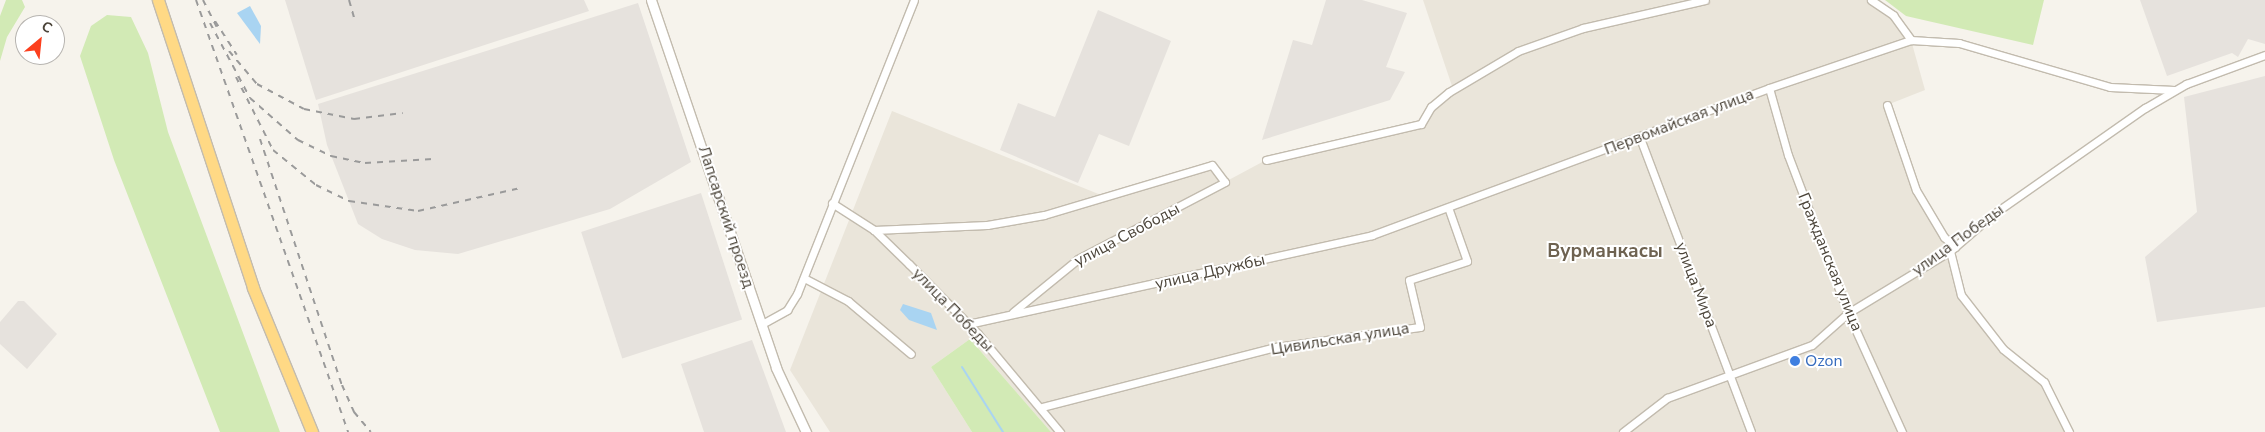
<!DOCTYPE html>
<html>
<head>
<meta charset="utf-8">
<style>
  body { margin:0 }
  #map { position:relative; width:2265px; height:432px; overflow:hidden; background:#f6f3ec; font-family:"Nunito Sans",sans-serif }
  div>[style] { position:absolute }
  .residential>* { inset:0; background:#eae5da }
  .industrial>* { inset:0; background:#e6e2dd; transform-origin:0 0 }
  .green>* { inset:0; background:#d2eab5 }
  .water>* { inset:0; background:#a9d4f2 }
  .stream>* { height:2px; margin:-1px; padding:0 1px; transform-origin:1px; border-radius:1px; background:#a9d4f2 }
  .roads { filter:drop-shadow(1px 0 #c2bbae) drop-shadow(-1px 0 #c2bbae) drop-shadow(0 1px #c2bbae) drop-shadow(0 -1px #c2bbae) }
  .minor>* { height:7px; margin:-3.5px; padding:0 3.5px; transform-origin:3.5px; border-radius:3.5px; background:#fff }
  .tertiary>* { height:9px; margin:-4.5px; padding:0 4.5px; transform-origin:4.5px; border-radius:4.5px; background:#fff }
  .trunk>* { height:11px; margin:-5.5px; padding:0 5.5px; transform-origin:5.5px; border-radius:5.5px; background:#ffd985 }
  .rail>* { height:2px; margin-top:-1px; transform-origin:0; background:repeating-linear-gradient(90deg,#9a9a9a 0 6px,transparent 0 12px) }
  .dots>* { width:14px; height:14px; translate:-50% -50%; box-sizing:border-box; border:2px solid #fff; border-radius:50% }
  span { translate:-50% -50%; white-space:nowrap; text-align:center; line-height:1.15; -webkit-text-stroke:4px #fff; paint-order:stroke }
  .street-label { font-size:16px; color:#4b4439 }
  .shop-label { font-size:16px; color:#366cbe }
  .left { translate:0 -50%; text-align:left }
  .quarter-label { font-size:19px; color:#6e6250; font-weight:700 }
  .north { position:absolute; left:15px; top:15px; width:50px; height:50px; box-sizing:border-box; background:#fff; border:1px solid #b7b4b0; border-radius:50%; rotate:28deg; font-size:14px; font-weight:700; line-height:20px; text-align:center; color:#4b4439 }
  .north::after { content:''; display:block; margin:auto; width:18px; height:22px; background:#fc3f1d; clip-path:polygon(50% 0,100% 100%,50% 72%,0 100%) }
</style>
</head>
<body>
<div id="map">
  <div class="residential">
    <i style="clip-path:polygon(1423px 0,1871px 0,1893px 15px,1911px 40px,1925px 90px,1887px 105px,1916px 190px,1944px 237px,1955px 247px,1950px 251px,1961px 295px,2003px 349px,2044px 382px,2069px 432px,1051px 432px,970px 339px,931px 367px,972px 432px,830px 432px,790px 370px,892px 111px,1101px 195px,1212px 165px,1225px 182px,1266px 160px,1421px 124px,1431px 107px,1453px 89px)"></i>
  </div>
  <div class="industrial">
    <i style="clip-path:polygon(285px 0,584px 0,589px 11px,316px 100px)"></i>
    <i style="clip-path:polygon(1326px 0,1362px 0,1407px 13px,1386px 67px,1405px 72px,1390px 100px,1262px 140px,1293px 40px,1312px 45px)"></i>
    <i style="clip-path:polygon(2140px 0,2265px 0,2265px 44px,2248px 39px,2238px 57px,2232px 53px,2167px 76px)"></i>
    <i style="clip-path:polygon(638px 3px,691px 162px,610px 209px,458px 254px,415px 250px,382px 239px,358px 224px,327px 145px,318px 104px)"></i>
    <i style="clip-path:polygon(1098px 10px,1171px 41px,1129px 146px,1099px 134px,1078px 183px,1000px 150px,1018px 103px,1055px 117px)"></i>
    <i style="clip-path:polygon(2265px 76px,2265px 307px,2157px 322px,2145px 257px,2197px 212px,2184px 97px)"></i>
    <i style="left:701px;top:193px;width:133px;height:126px;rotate:72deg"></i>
    <i style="clip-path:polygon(18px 301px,24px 301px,57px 334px,27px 369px,0 344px,0 322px)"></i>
    <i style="clip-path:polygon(752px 340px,786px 432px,704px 432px,681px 364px)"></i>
  </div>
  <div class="green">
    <i style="clip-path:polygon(6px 0,22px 0,25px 7px,7px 37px,0 61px,0 16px)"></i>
    <i style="clip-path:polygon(1885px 0,2044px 0,2033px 45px,1906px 16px)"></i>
    <i style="clip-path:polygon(107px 15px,131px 17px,148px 53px,168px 132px,280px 432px,220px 432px,114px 160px,80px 56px,91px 26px)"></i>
    <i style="clip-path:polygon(970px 339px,1051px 432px,972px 432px,931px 367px)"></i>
  </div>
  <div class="water">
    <i style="clip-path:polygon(250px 6px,261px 26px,260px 44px,237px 13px)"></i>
    <i style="clip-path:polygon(903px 304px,931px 313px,937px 330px,909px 320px,900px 310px)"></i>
  </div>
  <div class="stream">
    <i style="left:962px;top:367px;width:77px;rotate:57.8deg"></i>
  </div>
  <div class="roads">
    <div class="minor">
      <i style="left:1871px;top:0;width:27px;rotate:34deg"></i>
      <i style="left:1893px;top:15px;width:31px;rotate:54deg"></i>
      <i style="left:1769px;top:88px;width:70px;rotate:74.2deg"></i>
      <i style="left:1788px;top:155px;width:169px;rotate:69.2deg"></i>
      <i style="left:1848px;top:313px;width:131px;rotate:65.6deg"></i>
      <i style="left:1887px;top:105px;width:90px;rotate:71.2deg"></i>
      <i style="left:1916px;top:190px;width:55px;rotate:59.2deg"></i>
      <i style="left:1944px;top:237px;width:15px;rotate:42deg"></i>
      <i style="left:1640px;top:138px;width:314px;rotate:69.3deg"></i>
      <i style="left:1266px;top:160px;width:159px;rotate:-13.1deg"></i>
      <i style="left:1421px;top:124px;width:20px;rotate:-60deg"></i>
      <i style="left:1431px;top:107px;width:23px;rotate:-40deg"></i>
      <i style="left:1449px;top:92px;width:80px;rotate:-30.7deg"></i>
      <i style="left:1518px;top:51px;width:69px;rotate:-19.5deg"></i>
      <i style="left:1583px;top:28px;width:125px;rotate:-12.9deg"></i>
      <i style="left:832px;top:203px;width:50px;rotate:32.7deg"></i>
      <i style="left:874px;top:230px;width:49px;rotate:44.2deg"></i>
      <i style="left:909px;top:264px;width:98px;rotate:45.4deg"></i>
      <i style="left:978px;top:334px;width:128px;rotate:50.1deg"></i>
      <i style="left:874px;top:230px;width:113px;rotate:-2.5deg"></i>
      <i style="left:987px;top:225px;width:58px;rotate:-10deg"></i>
      <i style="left:1044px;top:215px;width:175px;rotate:-16.6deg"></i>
      <i style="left:1212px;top:165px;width:21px;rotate:53deg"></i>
      <i style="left:1225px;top:182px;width:166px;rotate:152.4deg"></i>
      <i style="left:1078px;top:259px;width:84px;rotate:140.8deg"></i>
      <i style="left:1950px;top:251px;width:45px;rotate:76deg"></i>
      <i style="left:1961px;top:295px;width:68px;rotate:52.1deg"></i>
      <i style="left:2003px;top:349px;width:53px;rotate:38.8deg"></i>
      <i style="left:2044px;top:382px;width:56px;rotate:63.4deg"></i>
      <i style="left:804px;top:278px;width:50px;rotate:27.6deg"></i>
      <i style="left:848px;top:301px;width:82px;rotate:40.1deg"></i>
      <i style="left:762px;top:324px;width:29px;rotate:-29deg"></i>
      <i style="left:787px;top:310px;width:19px;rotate:-58deg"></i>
      <i style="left:797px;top:294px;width:316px;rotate:-68.3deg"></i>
      <i style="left:968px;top:324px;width:414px;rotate:-12.4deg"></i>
      <i style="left:1372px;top:235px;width:423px;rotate:-20.3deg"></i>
      <i style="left:1769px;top:88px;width:150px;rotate:-18.7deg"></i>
      <i style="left:1911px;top:40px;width:48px;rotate:3.6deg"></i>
      <i style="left:1959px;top:43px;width:157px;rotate:16.2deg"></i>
      <i style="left:2110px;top:87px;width:64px;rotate:2.7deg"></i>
      <i style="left:1042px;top:407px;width:242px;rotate:-14.4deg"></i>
      <i style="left:1276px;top:347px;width:145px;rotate:-7.9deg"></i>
      <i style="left:1420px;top:327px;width:48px;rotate:-103.2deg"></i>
      <i style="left:1409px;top:280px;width:61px;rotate:-18.1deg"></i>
      <i style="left:1467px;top:261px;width:54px;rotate:-109.4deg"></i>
      <i style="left:1623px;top:432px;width:56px;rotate:-37.7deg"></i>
      <i style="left:1667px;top:398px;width:154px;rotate:-20.1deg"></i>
      <i style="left:1812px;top:345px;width:48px;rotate:-41.6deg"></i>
      <i style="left:1848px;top:313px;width:119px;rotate:-31.3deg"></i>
      <i style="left:1950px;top:251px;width:55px;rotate:-40.6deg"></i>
      <i style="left:1992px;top:215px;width:187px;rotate:-35deg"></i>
      <i style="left:2145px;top:108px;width:48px;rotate:-30.3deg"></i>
      <i style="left:2186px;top:84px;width:84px;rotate:-20.2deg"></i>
    </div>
    <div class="tertiary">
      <i style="left:651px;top:0;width:389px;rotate:71.2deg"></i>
      <i style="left:776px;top:368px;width:71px;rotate:64.9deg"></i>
    </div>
    <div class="trunk">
      <i style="left:158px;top:0;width:303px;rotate:71.7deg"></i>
      <i style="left:253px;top:288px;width:156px;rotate:67.7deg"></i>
    </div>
  </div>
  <div class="rail">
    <i style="left:196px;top:0;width:458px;rotate:70.6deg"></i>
    <i style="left:203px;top:0;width:30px;rotate:63deg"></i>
    <i style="left:349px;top:0;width:22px;rotate:74deg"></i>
    <i style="left:215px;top:21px;width:40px;rotate:57.1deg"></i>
    <i style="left:210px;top:23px;width:85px;rotate:61.9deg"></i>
    <i style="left:250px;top:98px;width:64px;rotate:41.2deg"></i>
    <i style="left:298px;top:140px;width:37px;rotate:26deg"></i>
    <i style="left:331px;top:156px;width:35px;rotate:12deg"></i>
    <i style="left:365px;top:163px;width:68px;rotate:-3.4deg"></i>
    <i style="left:229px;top:51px;width:43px;rotate:49.7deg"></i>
    <i style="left:257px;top:84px;width:53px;rotate:28deg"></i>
    <i style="left:304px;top:109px;width:51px;rotate:11.3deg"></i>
    <i style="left:354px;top:119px;width:49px;rotate:-7deg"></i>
    <i style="left:236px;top:77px;width:82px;rotate:63.1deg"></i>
    <i style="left:273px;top:150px;width:55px;rotate:39.1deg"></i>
    <i style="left:316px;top:185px;width:37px;rotate:26deg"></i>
    <i style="left:349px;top:201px;width:70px;rotate:8.2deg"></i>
    <i style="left:418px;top:211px;width:105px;rotate:-12.7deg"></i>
    <i style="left:260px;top:139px;width:259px;rotate:71.6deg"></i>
    <i style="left:342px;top:385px;width:30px;rotate:66deg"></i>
    <i style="left:354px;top:412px;width:26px;rotate:50deg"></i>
  </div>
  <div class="dots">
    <i style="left:1795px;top:361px;background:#3f7fe0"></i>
  </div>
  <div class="street-label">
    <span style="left:1679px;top:122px;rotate:-21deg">Первомайская улица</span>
    <span style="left:726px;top:217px;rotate:72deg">Лапсарский проезд</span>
    <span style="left:1127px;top:235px;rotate:-28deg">улица Свободы</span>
    <span style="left:1958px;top:240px;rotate:-36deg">улица Победы</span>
    <span style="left:1830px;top:262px;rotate:68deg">Гражданская улица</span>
    <span style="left:1210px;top:272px;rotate:-13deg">улица Дружбы</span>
    <span style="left:1696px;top:285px;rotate:69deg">улица Мира</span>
    <span style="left:953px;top:310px;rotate:46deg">улица Победы</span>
    <span style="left:1340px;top:339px;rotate:-9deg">Цивильская улица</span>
  </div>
  <div class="shop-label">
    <span class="left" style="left:1805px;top:361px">Ozon</span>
  </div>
  <div class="quarter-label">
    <span style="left:1605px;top:252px">Вурманкасы</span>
  </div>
  <div class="north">С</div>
</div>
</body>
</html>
